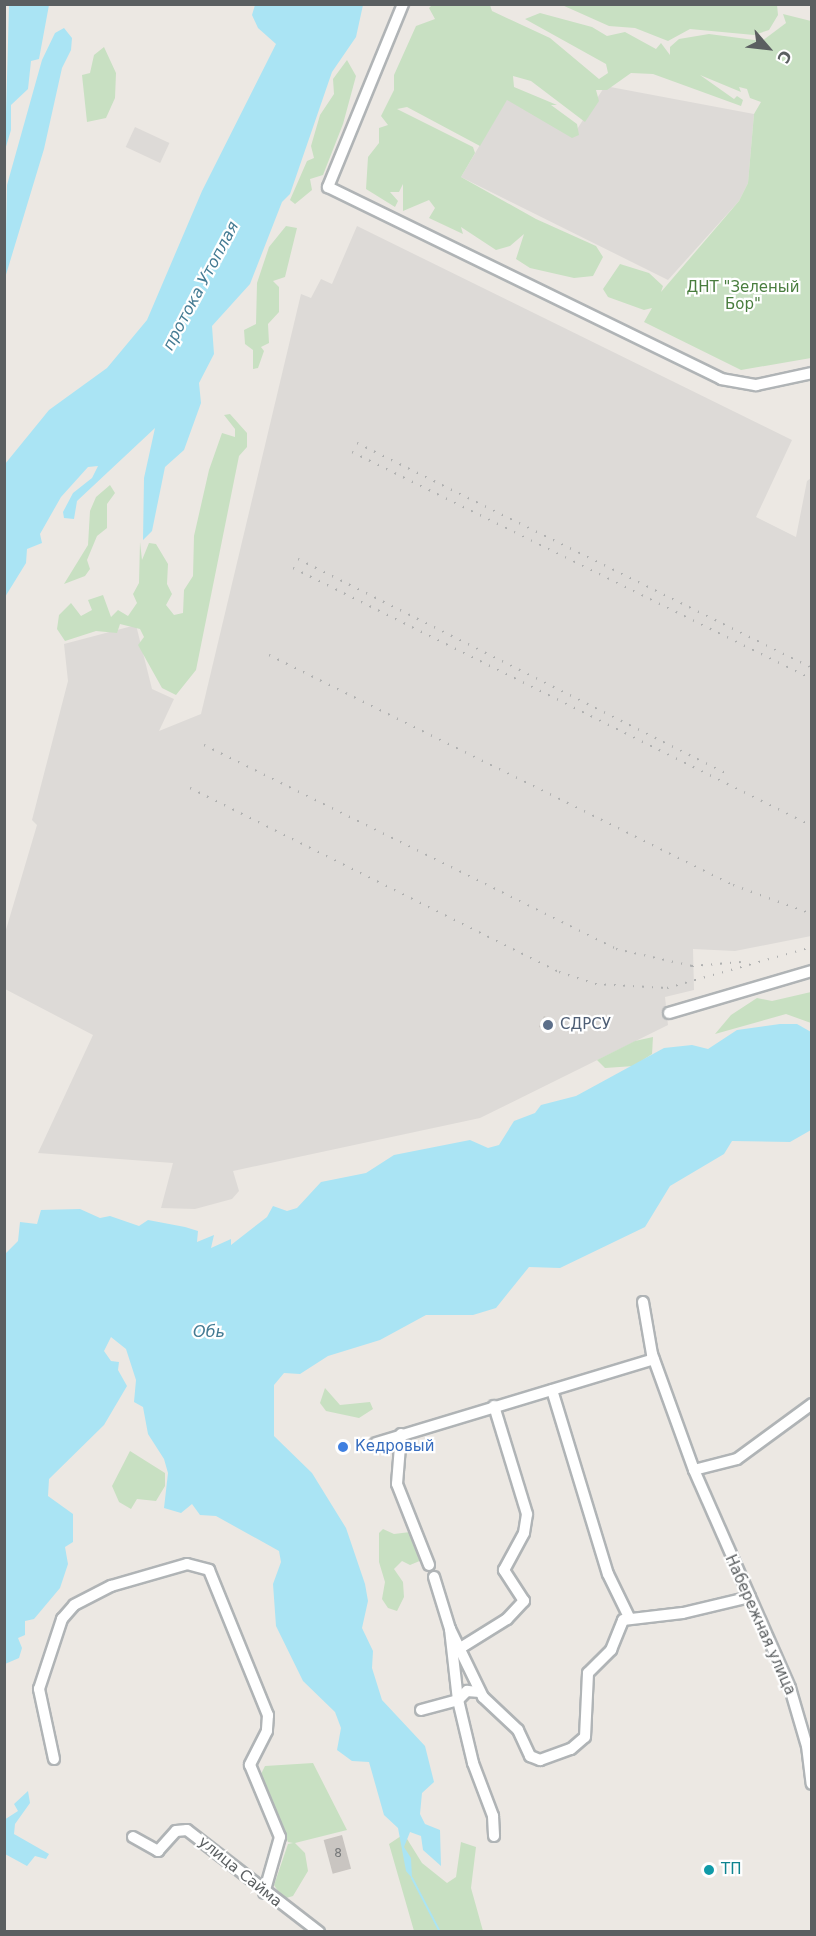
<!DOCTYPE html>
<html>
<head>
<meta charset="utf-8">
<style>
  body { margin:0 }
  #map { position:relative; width:816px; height:1936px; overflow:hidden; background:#ece8e3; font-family:"DejaVu Sans",sans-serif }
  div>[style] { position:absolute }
  .industrial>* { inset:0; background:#dddad7; transform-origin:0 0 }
  .green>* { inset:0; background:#c8e0c2 }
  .water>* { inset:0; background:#aae4f4 }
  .stream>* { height:2px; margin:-1px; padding:0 1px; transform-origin:1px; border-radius:1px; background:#aae4f4 }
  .building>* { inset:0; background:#c9c5c1; transform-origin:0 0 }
  .roads { filter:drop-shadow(2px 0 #b0b4b6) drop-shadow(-2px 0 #b0b4b6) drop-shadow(0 2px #b0b4b6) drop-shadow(0 -2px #b0b4b6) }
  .minor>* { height:10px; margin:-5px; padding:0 5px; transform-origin:5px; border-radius:5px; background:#fff }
  .rail>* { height:2px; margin-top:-1px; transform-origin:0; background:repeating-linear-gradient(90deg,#afb0b0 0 1.5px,transparent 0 9.5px) }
  .dots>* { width:16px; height:16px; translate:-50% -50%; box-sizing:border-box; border:3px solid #fff; border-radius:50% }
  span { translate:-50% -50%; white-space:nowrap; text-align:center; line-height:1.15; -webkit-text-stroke:4.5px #fff; paint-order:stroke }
  .number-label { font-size:12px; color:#767879 }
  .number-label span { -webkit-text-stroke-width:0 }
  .park-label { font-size:15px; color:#497d3e }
  .service-label { font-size:15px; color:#4e5e75 }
  .left { translate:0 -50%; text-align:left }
  .shop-label { font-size:15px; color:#366cbe }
  .street-label { font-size:15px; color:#5b5f61 }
  .culture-label { font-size:15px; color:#0d838f }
  .water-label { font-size:16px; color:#447b93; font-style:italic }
  .frame { position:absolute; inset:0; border:6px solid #5b5f61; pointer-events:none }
  .north { position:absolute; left:738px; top:18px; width:60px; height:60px; -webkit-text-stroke:4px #fff; paint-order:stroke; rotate:118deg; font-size:16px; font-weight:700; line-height:24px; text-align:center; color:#5b5f61 }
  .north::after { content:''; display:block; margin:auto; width:21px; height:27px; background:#5b5f61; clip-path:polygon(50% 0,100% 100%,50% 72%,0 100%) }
</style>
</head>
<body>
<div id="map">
  <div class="industrial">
    <i style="clip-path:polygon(605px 86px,754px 114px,748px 183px,739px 201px,668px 280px,461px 177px,507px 99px,572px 137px)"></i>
    <i style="left:135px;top:127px;width:38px;height:22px;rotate:25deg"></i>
    <i style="clip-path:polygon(357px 226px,792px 440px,756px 517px,796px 537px,807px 481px,811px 478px,811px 936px,735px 951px,693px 949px,694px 990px,665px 997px,668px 1025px,480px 1118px,233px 1171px,239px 1191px,232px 1199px,195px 1209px,161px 1208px,173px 1163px,38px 1153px,93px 1035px,5px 989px,5px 933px,37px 825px,32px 820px,68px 681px,64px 644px,136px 625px,152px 689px,174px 699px,159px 731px,201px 714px,301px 294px,311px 298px,321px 279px,332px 284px)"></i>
  </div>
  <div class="green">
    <i style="clip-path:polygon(433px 4px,490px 5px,492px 11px,550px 38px,599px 79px,608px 73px,606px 64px,525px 19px,540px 13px,592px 27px,607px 36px,625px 32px,656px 49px,661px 43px,670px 55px,670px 47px,679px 39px,709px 34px,762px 41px,786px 23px,783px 14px,811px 21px,811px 358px,741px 370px,644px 322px,652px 308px,644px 310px,608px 297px,603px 289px,620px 264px,649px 273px,663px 286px,661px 292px,739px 201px,748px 183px,754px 114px,761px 102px,750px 98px,747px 89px,739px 87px,741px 92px,700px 75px,734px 99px,737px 96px,743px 100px,741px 106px,653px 74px,631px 73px,607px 90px,596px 90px,599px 101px,585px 122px,531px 81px,513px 76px,514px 87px,557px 105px,551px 105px,577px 124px,579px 135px,572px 138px,507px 100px,480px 146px,407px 107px,397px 109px,473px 147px,475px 153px,461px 177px,536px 219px,596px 246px,603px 257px,593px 276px,574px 278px,530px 268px,516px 259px,524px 234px,510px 246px,496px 250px,461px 227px,463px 234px,429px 218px,435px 208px,429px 200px,403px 211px,403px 184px,399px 192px,390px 192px,398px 201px,395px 207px,366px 189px,368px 157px,379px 143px,379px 128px,388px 125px,381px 116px,394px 90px,394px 75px,416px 26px,435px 19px,429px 8px)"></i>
    <i style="clip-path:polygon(562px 5px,777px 5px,778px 15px,769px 30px,754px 35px,690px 29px,668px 41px,635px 28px,609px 26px)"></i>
    <i style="clip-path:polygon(104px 47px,116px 73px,115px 98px,106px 118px,87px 122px,82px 75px,90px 73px,94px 55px)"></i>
    <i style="clip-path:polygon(347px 60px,356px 76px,343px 124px,323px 175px,310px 179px,312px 190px,295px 204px,290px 200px,307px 161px,314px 158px,311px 146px,320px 115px,334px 94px,333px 79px)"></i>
    <i style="clip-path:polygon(286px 226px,297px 228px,285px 277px,273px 281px,279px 287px,279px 312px,268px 324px,269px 343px,261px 347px,264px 351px,258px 368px,253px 369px,253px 350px,245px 344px,244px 330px,256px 324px,257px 283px,269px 247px)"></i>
    <i style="clip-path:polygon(230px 414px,247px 433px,247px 447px,239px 456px,196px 670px,176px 695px,162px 688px,138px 645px,144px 637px,140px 629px,120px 624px,117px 633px,96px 631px,65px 641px,57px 629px,59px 615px,71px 603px,81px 616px,92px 610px,88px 600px,103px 595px,111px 617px,118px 610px,128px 616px,137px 603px,133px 594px,139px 583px,140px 542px,142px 560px,149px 543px,156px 544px,168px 564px,167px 584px,172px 594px,166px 605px,174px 615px,183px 613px,184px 590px,193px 576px,194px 536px,209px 470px,222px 433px,235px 437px,235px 429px,224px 415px)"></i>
    <i style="clip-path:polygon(110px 485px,115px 493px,107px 504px,107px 528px,97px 536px,87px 560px,90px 569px,85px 576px,64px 584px,88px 545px,90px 511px,96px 497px)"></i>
    <i style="clip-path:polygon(811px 992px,811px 1023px,786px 1014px,715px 1034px,731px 1015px,757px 998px,772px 1001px)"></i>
    <i style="clip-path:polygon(653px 1037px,652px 1054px,634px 1066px,605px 1068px,597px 1060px,635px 1041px)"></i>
    <i style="clip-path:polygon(325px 1388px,340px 1405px,370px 1402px,373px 1409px,359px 1418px,326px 1411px,320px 1403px)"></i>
    <i style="clip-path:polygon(130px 1451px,165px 1473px,165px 1486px,156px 1501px,137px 1499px,131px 1509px,119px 1502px,112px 1486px)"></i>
    <i style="clip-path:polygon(383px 1529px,394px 1534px,410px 1532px,422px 1560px,410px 1565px,402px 1561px,394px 1569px,403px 1582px,404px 1597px,397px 1611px,388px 1608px,382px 1599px,385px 1582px,379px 1562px,379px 1533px)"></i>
    <i style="clip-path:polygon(313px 1763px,347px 1830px,295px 1843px,305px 1853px,308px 1871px,293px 1896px,283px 1899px,274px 1885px,288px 1844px,293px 1843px,288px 1842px,261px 1774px,265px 1766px)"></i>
    <i style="clip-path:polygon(404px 1834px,422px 1863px,447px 1883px,456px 1877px,461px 1842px,476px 1847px,471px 1888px,483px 1931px,414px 1931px,389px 1844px)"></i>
  </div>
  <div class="water">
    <i style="clip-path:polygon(9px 5px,49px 5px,39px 59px,31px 61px,28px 89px,11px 105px,11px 130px,5px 150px)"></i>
    <i style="clip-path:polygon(255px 5px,363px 5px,356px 37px,332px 72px,290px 194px,282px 202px,250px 284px,212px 326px,214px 354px,199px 383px,201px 403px,184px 450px,165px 467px,152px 531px,143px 540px,144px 478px,155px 428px,77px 501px,74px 519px,64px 518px,63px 512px,73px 493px,92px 478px,98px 466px,88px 467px,61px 497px,40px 534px,42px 543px,27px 549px,26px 563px,5px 597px,5px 464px,49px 410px,107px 368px,147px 320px,202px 191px,276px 44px,258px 28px,252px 15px)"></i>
    <i style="clip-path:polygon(64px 28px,72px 38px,71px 50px,62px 68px,44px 149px,5px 278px,7px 185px,42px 60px,55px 33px)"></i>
    <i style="clip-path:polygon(780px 1024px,797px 1024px,811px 1032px,811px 1130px,790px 1142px,732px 1141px,724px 1154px,670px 1186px,645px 1227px,560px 1268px,529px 1267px,496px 1308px,473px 1315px,426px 1315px,380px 1340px,328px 1356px,300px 1374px,284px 1373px,274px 1385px,274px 1436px,312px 1473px,346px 1528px,365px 1584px,368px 1601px,362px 1628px,373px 1651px,372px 1668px,382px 1700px,425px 1746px,434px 1782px,422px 1793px,420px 1814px,425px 1824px,440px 1830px,441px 1866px,423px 1850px,421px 1836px,410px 1832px,404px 1847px,411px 1858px,412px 1878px,406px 1871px,398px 1828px,384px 1815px,369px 1762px,352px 1761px,337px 1750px,341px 1728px,335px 1712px,303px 1681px,276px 1626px,273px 1584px,281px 1562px,279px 1551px,216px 1516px,200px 1515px,192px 1504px,181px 1513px,164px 1508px,168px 1473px,164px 1459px,148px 1434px,143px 1407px,134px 1402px,136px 1380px,126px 1349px,111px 1337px,104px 1351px,111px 1361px,119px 1362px,118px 1370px,127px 1386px,104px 1425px,49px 1479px,48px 1496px,73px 1514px,73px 1542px,65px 1547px,68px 1564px,60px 1588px,34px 1619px,25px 1621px,25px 1635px,18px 1638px,22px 1648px,19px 1658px,5px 1664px,4px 1255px,18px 1241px,20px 1222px,37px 1224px,41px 1210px,80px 1209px,100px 1218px,110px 1216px,139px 1226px,148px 1220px,185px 1227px,198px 1231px,197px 1242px,214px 1235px,211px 1248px,231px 1239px,231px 1245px,267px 1217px,273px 1206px,287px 1211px,297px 1208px,321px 1182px,366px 1173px,394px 1155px,470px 1140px,488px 1148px,499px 1145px,514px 1121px,535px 1113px,541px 1105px,576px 1096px,664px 1048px,692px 1045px,708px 1049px,737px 1030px)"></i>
    <i style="clip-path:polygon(28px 1791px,30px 1803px,15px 1824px,14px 1834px,49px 1854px,46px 1859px,35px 1856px,27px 1866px,5px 1854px,4px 1820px,18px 1811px,14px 1804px)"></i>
  </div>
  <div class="stream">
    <i style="left:412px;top:1878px;width:61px;rotate:62.6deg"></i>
  </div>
  <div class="building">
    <i style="left:544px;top:1016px;width:14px;height:12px;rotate:25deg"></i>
    <i style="left:342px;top:1835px;width:35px;height:19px;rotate:75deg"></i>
  </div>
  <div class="roads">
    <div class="minor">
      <i style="left:403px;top:4px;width:198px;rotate:112.3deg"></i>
      <i style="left:328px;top:187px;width:437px;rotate:26deg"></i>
      <i style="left:721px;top:379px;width:36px;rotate:10deg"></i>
      <i style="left:756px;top:385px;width:57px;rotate:-12.1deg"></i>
      <i style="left:669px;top:1013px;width:149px;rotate:-16.4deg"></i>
      <i style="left:643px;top:1302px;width:53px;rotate:80.2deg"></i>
      <i style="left:652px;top:1354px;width:123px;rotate:70.1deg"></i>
      <i style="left:694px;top:1470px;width:238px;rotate:66.2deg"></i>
      <i style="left:790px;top:1688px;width:60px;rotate:73.7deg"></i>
      <i style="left:807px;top:1746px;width:38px;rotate:83deg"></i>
      <i style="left:552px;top:1390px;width:192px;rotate:73.1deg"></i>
      <i style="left:608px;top:1574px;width:48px;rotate:64deg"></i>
      <i style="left:401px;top:1434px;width:50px;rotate:94.6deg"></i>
      <i style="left:397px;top:1484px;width:87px;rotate:68.4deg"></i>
      <i style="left:376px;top:1443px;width:290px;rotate:-16.8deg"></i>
      <i style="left:694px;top:1470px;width:44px;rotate:-14.3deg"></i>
      <i style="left:737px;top:1459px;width:93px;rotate:-36.3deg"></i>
      <i style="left:434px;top:1577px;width:54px;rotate:72.9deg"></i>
      <i style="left:450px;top:1629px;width:71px;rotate:83.6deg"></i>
      <i style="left:458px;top:1700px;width:65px;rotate:76.6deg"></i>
      <i style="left:473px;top:1763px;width:57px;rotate:69.3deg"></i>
      <i style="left:493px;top:1816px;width:20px;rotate:87deg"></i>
      <i style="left:450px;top:1629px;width:76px;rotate:64.1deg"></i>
      <i style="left:483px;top:1697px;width:48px;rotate:43.3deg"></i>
      <i style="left:518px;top:1730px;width:29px;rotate:65deg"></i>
      <i style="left:530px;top:1756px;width:11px;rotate:22deg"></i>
      <i style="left:540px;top:1760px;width:33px;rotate:-20deg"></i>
      <i style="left:571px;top:1749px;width:18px;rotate:-41deg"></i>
      <i style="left:585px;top:1737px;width:64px;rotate:-87.3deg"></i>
      <i style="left:588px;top:1673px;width:33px;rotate:-45deg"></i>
      <i style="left:611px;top:1650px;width:32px;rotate:-68deg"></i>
      <i style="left:623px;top:1620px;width:60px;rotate:-6.7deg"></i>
      <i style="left:683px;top:1613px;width:69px;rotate:-13.4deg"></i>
      <i style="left:462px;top:1647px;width:53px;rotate:-31.9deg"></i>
      <i style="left:507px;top:1619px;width:25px;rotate:-47deg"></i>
      <i style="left:524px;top:1601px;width:37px;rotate:-123deg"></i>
      <i style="left:504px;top:1570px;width:42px;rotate:-61.6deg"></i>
      <i style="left:524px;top:1533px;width:19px;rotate:-81deg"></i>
      <i style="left:527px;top:1514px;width:113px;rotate:-107deg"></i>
      <i style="left:421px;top:1710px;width:38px;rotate:-15deg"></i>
      <i style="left:458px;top:1700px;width:13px;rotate:-45deg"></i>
      <i style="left:467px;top:1691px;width:13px;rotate:4deg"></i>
      <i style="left:54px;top:1759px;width:72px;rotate:-102.1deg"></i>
      <i style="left:39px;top:1689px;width:74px;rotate:-71.8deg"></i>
      <i style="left:62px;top:1619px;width:18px;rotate:-49deg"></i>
      <i style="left:74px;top:1605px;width:42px;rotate:-27.2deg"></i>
      <i style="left:111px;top:1586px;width:79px;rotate:-16.1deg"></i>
      <i style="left:187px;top:1564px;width:23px;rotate:15deg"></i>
      <i style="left:209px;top:1570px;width:157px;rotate:67.9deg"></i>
      <i style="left:268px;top:1715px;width:16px;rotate:94deg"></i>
      <i style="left:267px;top:1731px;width:38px;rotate:117deg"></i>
      <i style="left:250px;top:1765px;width:78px;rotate:67.4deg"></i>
      <i style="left:280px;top:1837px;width:58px;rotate:105.9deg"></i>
      <i style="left:133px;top:1837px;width:29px;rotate:29deg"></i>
      <i style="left:158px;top:1851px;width:27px;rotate:-48deg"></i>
      <i style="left:176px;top:1831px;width:11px;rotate:-5deg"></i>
      <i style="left:187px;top:1830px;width:167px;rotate:37.7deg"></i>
    </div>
  </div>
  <div class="rail">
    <i style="left:357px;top:443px;width:508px;rotate:26.31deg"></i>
    <i style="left:352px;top:452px;width:513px;rotate:26.27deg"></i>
    <i style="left:298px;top:559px;width:480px;rotate:26.6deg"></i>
    <i style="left:293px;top:568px;width:580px;rotate:26.43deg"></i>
    <i style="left:269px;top:655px;width:518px;rotate:26.37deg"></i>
    <i style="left:733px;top:885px;width:84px;rotate:20.2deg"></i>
    <i style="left:204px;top:745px;width:460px;rotate:26.3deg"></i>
    <i style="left:616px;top:949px;width:78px;rotate:12.6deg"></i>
    <i style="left:692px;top:966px;width:49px;rotate:-4.7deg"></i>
    <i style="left:190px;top:788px;width:412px;rotate:26.5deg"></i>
    <i style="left:559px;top:972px;width:38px;rotate:18deg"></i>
    <i style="left:595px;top:984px;width:72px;rotate:3.2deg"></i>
    <i style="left:667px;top:988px;width:151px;rotate:-15.8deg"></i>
  </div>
  <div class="dots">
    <i style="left:548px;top:1025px;background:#5c6f8a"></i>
    <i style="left:343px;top:1447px;background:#3f7fe0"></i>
    <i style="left:709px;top:1870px;background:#0f9aa8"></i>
  </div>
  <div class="number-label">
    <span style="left:338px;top:1854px">8</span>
  </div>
  <div class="park-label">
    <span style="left:743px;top:296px">ДНТ "Зеленый<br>Бор"</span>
  </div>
  <div class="service-label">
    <span class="left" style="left:560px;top:1025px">СДРСУ</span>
  </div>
  <div class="shop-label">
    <span class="left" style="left:355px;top:1447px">Кедровый</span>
  </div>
  <div class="street-label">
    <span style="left:760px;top:1625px;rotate:66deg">Набережная улица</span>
    <span style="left:240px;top:1872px;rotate:39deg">улица Сайма</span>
  </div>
  <div class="culture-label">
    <span class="left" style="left:721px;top:1870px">ТП</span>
  </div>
  <div class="water-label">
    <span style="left:201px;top:286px;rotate:-62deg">протока Утоплая</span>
    <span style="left:209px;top:1332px">Обь</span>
  </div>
  <div class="frame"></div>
  <div class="north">С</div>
</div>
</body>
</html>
